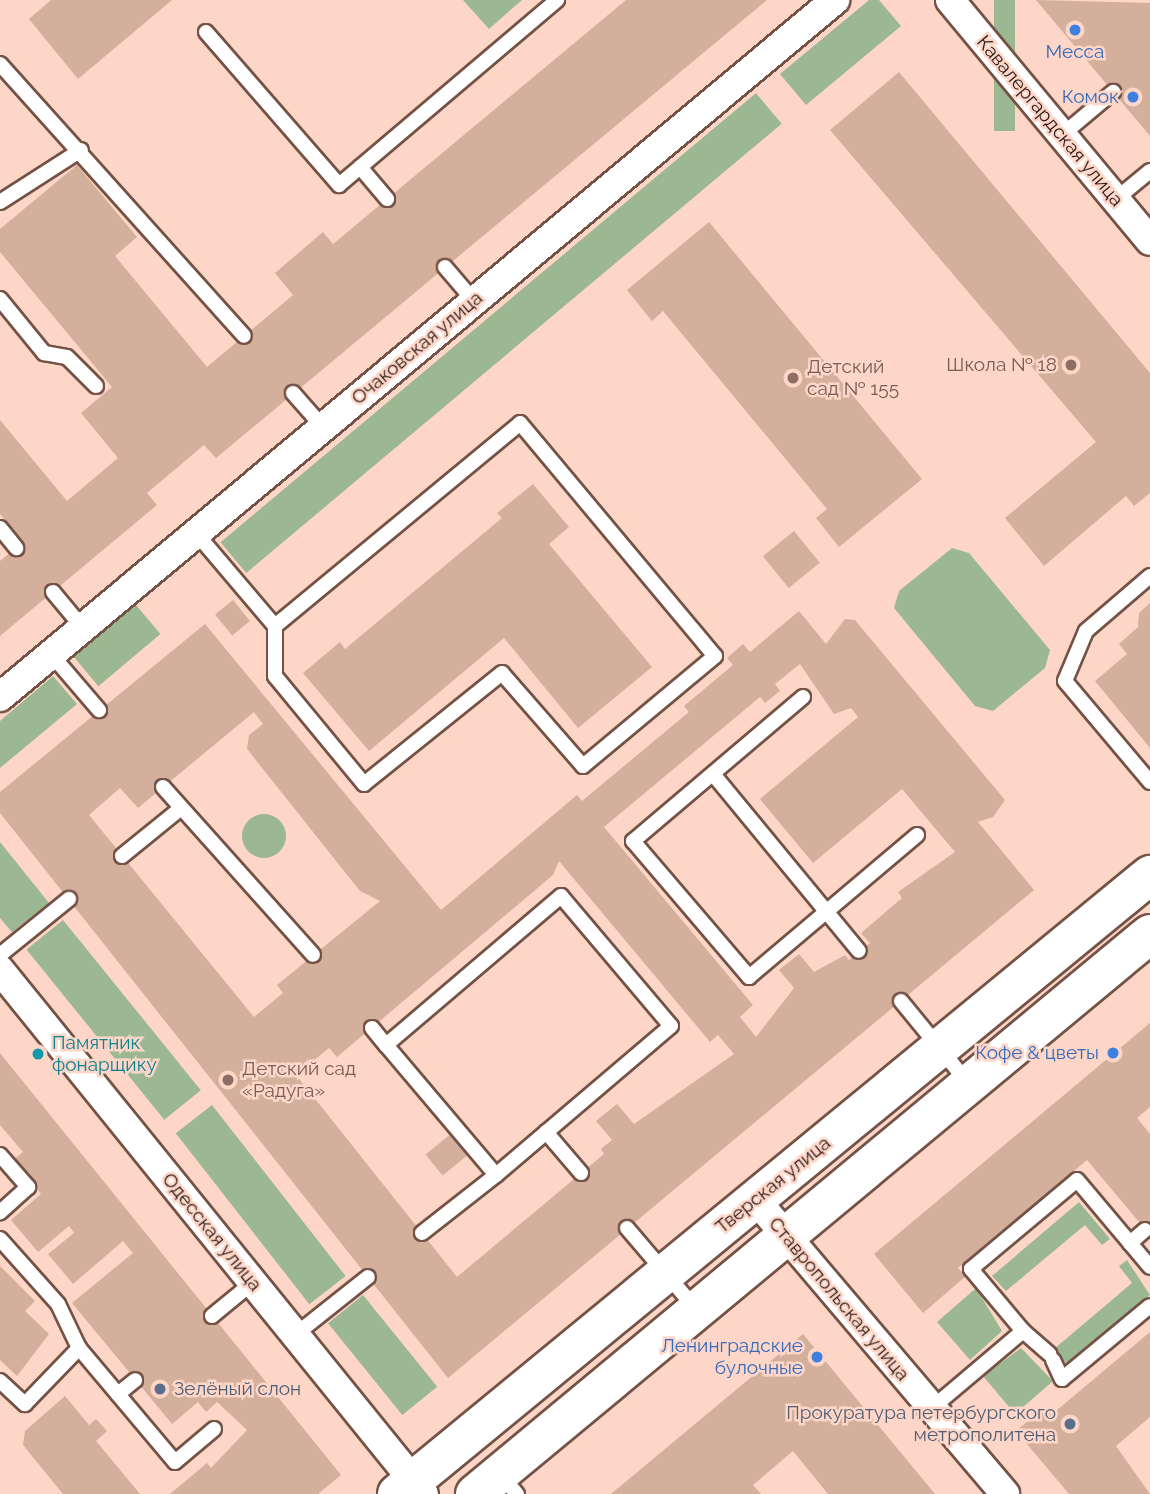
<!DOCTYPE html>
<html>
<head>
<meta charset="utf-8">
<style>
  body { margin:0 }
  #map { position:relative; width:1150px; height:1494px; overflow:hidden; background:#fed6c8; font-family:Raleway,sans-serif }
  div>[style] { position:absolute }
  .green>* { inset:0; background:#9cb893; transform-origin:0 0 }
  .round { border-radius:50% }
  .building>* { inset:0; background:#d3af9c; transform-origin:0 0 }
  .roads { filter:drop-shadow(2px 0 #745346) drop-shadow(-2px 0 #745346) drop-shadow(0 2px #745346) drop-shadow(0 -2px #745346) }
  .lane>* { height:14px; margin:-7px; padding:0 7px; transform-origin:7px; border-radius:7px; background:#fff }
  .street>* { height:28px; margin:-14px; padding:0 14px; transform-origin:14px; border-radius:14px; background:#fff }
  .secondary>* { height:38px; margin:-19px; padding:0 19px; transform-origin:19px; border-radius:19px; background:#fff }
  .dots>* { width:19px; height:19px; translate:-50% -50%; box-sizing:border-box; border:4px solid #fed6c8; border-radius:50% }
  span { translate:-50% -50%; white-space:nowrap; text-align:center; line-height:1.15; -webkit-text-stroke:5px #fed6c8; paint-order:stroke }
  .shop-label { font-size:19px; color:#366cbe }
  .right { translate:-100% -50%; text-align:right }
  .street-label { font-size:19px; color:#291b16 }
  .education-label { font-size:19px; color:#785e54 }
  .left { translate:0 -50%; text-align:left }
  .culture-label { font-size:19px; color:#0d838f }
  .service-label { font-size:19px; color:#4e5e75 }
</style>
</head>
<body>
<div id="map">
  <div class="green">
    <i style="clip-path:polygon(463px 0,522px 0,489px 29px)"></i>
    <i style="clip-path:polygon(869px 0,879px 0,901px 26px,806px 105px,780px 74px)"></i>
    <i style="left:994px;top:0;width:21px;height:131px"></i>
    <i style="left:756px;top:93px;width:40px;height:699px;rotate:50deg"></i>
    <i style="clip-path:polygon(952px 548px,969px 553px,1050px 650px,1045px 668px,993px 711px,975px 706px,894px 608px,899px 591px)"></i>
    <i style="left:136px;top:605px;width:38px;height:81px;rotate:50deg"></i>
    <i style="clip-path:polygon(53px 676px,77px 704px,0 768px,0 721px)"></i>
    <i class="round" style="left:242px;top:814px;width:44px;height:44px"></i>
    <i style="clip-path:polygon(0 842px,49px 903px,12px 932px,0 918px)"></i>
    <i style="left:63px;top:920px;width:219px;height:47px;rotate:51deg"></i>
    <i style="left:212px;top:1105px;width:217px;height:46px;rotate:52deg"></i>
    <i style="clip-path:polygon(1079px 1202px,1110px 1239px,1102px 1245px,1085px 1225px,1006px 1291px,992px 1276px)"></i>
    <i style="clip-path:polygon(1127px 1260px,1150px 1295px,1067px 1364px,1054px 1349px,1132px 1283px,1119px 1266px)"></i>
    <i style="clip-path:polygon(976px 1288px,1002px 1331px,970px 1360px,937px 1322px)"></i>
    <i style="left:363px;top:1295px;width:118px;height:45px;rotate:51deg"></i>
    <i style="clip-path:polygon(1021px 1348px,1053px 1381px,1015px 1414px,983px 1376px)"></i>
  </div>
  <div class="building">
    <i style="clip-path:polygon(51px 0,172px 0,78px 79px,29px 19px)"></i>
    <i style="clip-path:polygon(626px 0,767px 0,216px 458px,204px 445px,147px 493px,157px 505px,0 636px,0 561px,23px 542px,0 514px,0 420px,67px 501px,118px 458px,81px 413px,112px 387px,0 252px,0 229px,77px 165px,137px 237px,115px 256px,207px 367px,293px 295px,275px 273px,323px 232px,333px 244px)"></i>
    <i style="clip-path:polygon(1036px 0,1150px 3px,1150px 136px)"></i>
    <i style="clip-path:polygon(899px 72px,1150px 373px,1150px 493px,1134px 506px,1126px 496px,1044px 566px,1005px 518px,1096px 442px,830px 130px)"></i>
    <i style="clip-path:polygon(709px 222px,922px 479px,839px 547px,816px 518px,827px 509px,663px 311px,652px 321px,627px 290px)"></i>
    <i style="clip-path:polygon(533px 484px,569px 527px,549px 544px,652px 667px,578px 728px,504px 638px,369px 751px,303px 673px,340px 642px,345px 649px,502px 518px,497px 513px)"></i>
    <i style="left:794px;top:531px;width:41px;height:40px;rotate:51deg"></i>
    <i style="left:233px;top:600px;width:27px;height:23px;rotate:51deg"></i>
    <i style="clip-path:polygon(1150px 603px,1150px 748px,1095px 681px,1127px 654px,1119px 644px,1138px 627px,1139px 613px)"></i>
    <i style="clip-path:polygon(evenodd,799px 611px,826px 644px,845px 619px,855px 620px,1005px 800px,993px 817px,978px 822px,1034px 890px,448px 1378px,0 813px,0 792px,205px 624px,441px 910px,577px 795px,582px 801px,689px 712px,684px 706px,733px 665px,727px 658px,743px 644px,750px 652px,799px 611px,800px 664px,834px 714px,851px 708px,858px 717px,760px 799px,813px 863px,902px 789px,955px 852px,898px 892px,902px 898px,861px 933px,870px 943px,849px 960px,845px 955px,814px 972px,799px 954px,779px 970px,794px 988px,756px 1037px,740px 1017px,753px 1005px,604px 827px,760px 697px,765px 703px,780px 691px,775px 684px,800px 664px,799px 611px,254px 712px,263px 724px,249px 735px,247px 749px,360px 891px,380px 901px,277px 985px,283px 993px,254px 1017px,89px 815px,120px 788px,138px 808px,254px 712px,799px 611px,559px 861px,710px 1042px,718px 1035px,734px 1054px,634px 1124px,617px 1104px,596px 1121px,612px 1140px,601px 1149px,604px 1154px,457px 1277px,296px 1075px,329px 1048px,337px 1057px,553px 875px,559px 861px)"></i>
    <i style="clip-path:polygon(1150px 1023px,1150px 1107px,1137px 1118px,1150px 1134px,1150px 1235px,1087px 1160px,958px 1268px,966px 1276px,923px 1313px,874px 1254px)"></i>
    <i style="clip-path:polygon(0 1053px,341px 1475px,318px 1494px,170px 1494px,207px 1463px,211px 1468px,247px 1430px,217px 1402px,206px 1412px,198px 1402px,172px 1424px,72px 1303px,133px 1253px,123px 1241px,73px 1284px,48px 1254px,74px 1233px,69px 1226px,38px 1252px,11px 1220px,41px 1194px,13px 1160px,23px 1152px,0 1125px)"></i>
    <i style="left:452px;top:1133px;width:27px;height:34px;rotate:51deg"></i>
    <i style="clip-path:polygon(0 1266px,35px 1301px,25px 1311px,49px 1334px,17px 1376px,0 1360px)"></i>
    <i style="clip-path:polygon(1150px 1332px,1150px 1417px,1116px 1446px,1150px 1494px,1069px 1494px,1016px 1431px,1045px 1407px,1051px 1415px)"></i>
    <i style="clip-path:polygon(803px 1334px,935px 1494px,828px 1494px,793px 1451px,753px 1485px,761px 1494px,611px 1494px)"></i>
    <i style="clip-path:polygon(65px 1396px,89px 1425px,96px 1419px,107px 1431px,96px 1441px,140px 1494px,63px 1494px,23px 1445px,25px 1431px)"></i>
  </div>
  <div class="roads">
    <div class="lane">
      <i style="left:206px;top:32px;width:203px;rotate:49deg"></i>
      <i style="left:339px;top:185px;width:286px;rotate:-40.3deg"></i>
      <i style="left:0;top:64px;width:365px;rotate:48.1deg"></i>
      <i style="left:1062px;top:135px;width:67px;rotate:-40.1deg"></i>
      <i style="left:360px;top:167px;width:42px;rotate:49.8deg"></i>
      <i style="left:1116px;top:199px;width:44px;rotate:-39.5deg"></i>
      <i style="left:0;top:202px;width:96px;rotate:-32.7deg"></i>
      <i style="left:445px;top:267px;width:45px;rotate:49.5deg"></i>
      <i style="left:0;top:299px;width:70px;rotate:50.8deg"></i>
      <i style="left:44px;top:353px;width:23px;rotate:10deg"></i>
      <i style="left:67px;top:357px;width:41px;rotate:45deg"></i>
      <i style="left:293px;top:393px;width:45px;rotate:48.6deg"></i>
      <i style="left:0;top:528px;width:26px;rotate:51deg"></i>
      <i style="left:196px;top:533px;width:122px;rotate:49.7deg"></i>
      <i style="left:275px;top:626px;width:318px;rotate:-39.6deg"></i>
      <i style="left:520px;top:423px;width:304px;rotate:50.1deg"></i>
      <i style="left:715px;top:656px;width:172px;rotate:140.2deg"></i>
      <i style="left:583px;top:766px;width:123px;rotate:-131.1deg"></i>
      <i style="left:502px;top:673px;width:177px;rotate:141.2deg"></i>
      <i style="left:364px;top:784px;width:140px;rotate:-129.5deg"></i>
      <i style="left:275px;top:676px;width:50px;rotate:-90deg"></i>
      <i style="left:1150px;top:576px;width:84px;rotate:139.3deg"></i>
      <i style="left:1086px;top:631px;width:54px;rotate:112.8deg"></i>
      <i style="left:1065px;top:681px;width:132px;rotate:49.9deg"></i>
      <i style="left:53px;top:592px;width:47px;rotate:50.2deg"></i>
      <i style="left:51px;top:654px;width:74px;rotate:49.4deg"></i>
      <i style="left:803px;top:697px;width:223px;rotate:139.7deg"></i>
      <i style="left:633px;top:841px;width:179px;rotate:49.5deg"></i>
      <i style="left:749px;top:977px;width:220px;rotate:-40.2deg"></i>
      <i style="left:713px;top:774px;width:229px;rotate:50.5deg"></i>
      <i style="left:163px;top:787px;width:225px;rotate:48.2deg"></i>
      <i style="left:122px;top:856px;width:76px;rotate:-39.1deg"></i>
      <i style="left:561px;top:896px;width:170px;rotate:49.8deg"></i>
      <i style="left:671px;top:1026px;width:230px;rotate:139.6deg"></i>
      <i style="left:496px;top:1175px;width:170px;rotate:-130.2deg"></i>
      <i style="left:386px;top:1045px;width:230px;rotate:-40.4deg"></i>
      <i style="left:0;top:955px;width:89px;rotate:-39.1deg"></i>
      <i style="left:901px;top:1001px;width:106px;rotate:50.7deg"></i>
      <i style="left:372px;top:1028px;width:22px;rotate:51deg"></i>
      <i style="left:546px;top:1132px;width:54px;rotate:49.5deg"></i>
      <i style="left:0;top:1155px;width:43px;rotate:48.8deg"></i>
      <i style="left:28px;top:1187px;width:38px;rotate:138deg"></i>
      <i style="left:627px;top:1228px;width:106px;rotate:49.6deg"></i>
      <i style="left:1145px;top:1230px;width:20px;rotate:139deg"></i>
      <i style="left:1130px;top:1243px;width:31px;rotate:50deg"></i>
      <i style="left:422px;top:1233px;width:94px;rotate:-38.1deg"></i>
      <i style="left:0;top:1239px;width:87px;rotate:48.3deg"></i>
      <i style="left:58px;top:1304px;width:49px;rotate:64.5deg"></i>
      <i style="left:79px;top:1348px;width:149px;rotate:49.9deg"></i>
      <i style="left:175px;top:1462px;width:51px;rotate:-40.2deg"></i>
      <i style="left:212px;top:1316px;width:52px;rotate:-39.5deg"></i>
      <i style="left:1023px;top:1331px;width:35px;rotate:41deg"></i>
      <i style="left:295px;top:1335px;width:93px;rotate:-38.5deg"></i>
      <i style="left:1053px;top:1360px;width:21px;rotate:65deg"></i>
      <i style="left:1062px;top:1379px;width:114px;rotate:-39.7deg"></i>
      <i style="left:0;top:1381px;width:34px;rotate:43deg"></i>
      <i style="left:25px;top:1404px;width:78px;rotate:-46deg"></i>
      <i style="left:118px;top:1394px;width:22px;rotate:-39deg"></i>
      <i style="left:932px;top:1408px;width:119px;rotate:-40.2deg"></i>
      <i style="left:1023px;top:1331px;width:81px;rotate:-130deg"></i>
      <i style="left:971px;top:1269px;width:138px;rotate:-40deg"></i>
      <i style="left:1077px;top:1180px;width:82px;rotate:49.9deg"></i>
      <i style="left:501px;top:1475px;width:25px;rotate:50deg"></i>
    </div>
    <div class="street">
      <i style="left:950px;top:0;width:313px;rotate:50.3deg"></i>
      <i style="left:0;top:697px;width:1088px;rotate:-39.85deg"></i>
      <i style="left:0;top:970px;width:674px;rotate:51.02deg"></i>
      <i style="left:755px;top:1199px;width:387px;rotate:49.7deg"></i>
    </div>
    <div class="secondary">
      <i style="left:397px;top:1494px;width:975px;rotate:-39.42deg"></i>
      <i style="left:475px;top:1494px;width:877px;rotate:-39.68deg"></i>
    </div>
  </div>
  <div class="dots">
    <i style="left:1075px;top:30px;background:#3f7fe0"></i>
    <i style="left:1133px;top:97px;background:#3f7fe0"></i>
    <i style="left:1071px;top:365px;background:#8d6e63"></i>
    <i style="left:793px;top:378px;background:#8d6e63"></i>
    <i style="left:1113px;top:1053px;background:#3f7fe0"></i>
    <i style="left:38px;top:1054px;background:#0f9aa8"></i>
    <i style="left:228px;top:1080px;background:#8d6e63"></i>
    <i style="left:817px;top:1357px;background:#3f7fe0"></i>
    <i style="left:160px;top:1389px;background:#5c6f8a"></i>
    <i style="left:1070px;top:1424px;background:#5c6f8a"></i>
  </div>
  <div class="shop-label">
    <span style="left:1075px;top:52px">Mecca</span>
    <span class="right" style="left:1119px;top:97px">Комок</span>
    <span class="right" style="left:1099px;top:1053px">Кофе &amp; цветы</span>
    <span class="right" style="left:803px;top:1357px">Ленинградские<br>булочные</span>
  </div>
  <div class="street-label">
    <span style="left:1050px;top:121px;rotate:50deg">Кавалергардская улица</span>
    <span style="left:417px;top:348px;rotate:-40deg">Очаковская улица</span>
    <span style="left:773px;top:1185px;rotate:-39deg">Тверская улица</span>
    <span style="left:212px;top:1232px;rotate:51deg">Одесская улица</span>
    <span style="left:839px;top:1299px;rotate:50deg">Ставропольская улица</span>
  </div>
  <div class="education-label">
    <span class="right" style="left:1057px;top:365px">Школа № 18</span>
    <span class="left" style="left:807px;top:378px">Детский<br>сад № 155</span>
    <span class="left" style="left:242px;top:1080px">Детский сад<br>«Радуга»</span>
  </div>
  <div class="culture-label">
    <span class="left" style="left:52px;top:1054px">Памятник<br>фонарщику</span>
  </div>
  <div class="service-label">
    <span class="left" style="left:174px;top:1389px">Зелёный слон</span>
    <span class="right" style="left:1056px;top:1424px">Прокуратура петербургского<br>метрополитена</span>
  </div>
</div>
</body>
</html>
